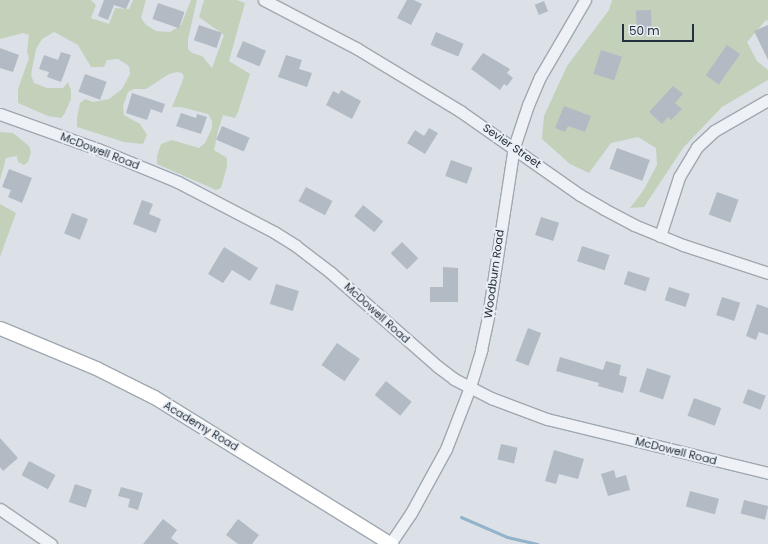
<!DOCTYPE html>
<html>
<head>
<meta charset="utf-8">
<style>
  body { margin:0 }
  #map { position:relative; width:768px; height:544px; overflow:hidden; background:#dbe1e7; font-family:Poppins,sans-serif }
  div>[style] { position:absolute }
  .green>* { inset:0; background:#c3d1bb }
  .stream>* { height:3px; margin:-1.5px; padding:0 1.5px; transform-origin:1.5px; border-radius:1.5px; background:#92b3ca }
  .building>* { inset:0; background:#b2bac4; transform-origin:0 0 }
  .roads { filter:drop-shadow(1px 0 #a0a8b1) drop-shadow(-1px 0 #a0a8b1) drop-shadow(0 1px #a0a8b1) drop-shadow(0 -1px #a0a8b1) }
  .minor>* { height:11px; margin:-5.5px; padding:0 5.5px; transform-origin:5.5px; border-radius:5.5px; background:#eef1f5 }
  .major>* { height:13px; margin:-6.5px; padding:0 6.5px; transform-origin:6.5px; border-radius:6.5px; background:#fff }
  span { translate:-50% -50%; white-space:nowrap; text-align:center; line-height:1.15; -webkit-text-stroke:4px #eaeff4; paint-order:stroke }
  .street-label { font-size:11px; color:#24303d }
  .scale { position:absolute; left:622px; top:24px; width:72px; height:18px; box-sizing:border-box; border:2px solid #24303d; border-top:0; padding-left:5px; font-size:12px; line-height:14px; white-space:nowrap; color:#24303d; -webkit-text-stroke:3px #eaeff4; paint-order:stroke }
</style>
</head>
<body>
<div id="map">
  <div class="green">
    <i style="clip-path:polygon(0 0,91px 0,96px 5px,91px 18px,109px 24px,115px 8px,129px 9px,133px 0,146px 0,141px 18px,146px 25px,156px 31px,170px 32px,181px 25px,191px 0,197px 0,188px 39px,188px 49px,192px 53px,202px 56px,212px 68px,224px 35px,199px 17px,204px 0,237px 0,245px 3px,229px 61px,250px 74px,238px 112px,235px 118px,223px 115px,218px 131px,214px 150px,227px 158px,227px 167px,221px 188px,216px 190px,157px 164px,157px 156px,161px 144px,172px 140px,199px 148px,205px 143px,212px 128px,212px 121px,208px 114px,181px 107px,172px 107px,181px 85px,184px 76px,182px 73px,177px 72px,169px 74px,146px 89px,134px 89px,128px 92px,123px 106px,124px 115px,140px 124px,147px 135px,143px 144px,124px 142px,77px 127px,77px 117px,80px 103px,85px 99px,93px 102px,109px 99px,122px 89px,130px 74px,129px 66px,118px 59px,107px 60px,104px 67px,91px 67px,78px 45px,54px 32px,42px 39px,36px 49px,31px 75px,34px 83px,47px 88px,63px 88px,68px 82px,71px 90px,71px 99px,65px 113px,61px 118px,48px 116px,18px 103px,18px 89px,29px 58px,27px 51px,29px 35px,23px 33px,0 39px)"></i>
    <i style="clip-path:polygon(612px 0,768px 0,768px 20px,765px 21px,747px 42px,757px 61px,768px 70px,768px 80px,722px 107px,683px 148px,644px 207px,630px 208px,643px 191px,657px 165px,656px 148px,638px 137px,611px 143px,589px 173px,570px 164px,542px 139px,544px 116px,567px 66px,609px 10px)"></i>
    <i style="clip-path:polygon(0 132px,13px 133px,29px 146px,31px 152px,28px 162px,24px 165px,18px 162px,17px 156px,6px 158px,0 180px)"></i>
    <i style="clip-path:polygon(0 204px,16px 213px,0 257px)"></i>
  </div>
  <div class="stream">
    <i style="left:461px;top:517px;width:50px;rotate:23.5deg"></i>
    <i style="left:507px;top:537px;width:31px;rotate:13deg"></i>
  </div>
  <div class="building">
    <i style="clip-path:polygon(104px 0,130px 0,126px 9px,114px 5px,108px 20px,98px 16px)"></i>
    <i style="clip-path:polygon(407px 0,414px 0,422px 4px,411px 25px,397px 18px)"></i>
    <i style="left:544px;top:1px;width:11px;height:10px;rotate:68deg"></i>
    <i style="left:158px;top:3px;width:28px;height:17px;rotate:19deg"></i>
    <i style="left:651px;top:10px;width:24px;height:15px;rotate:88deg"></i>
    <i style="left:199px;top:25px;width:24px;height:16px;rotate:19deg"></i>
    <i style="clip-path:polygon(768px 25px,768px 60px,754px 31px)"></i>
    <i style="left:436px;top:32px;width:30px;height:14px;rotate:23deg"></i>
    <i style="left:243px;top:41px;width:25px;height:17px;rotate:23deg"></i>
    <i style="left:727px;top:45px;width:16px;height:37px;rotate:35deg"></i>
    <i style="clip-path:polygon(0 48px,19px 55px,13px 72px,0 68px)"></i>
    <i style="left:601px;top:50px;width:22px;height:25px;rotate:18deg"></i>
    <i style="clip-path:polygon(61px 52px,71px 55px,61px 82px,47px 77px,49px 72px,39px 69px,44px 55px,58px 60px)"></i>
    <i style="clip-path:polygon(483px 53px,510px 69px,507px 73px,513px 78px,507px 86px,504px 84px,500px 90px,471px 69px)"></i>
    <i style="clip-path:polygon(286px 55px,302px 60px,299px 69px,312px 73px,307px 87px,278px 77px)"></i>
    <i style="left:85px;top:74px;width:23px;height:19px;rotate:20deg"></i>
    <i style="clip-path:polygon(673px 86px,683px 94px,675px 103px,682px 109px,671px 120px,668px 117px,662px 124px,649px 112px)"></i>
    <i style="clip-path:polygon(341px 90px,361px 101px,352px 119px,326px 105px,333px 91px,339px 94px)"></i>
    <i style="clip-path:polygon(132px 93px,165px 104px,162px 113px,151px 109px,147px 120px,126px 113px)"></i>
    <i style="clip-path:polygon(564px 106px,591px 116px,585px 132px,568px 126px,565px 132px,555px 128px)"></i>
    <i style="clip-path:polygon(181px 113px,196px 118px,197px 114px,207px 117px,201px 134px,176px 126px)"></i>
    <i style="left:222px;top:126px;width:30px;height:15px;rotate:23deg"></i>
    <i style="clip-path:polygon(429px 128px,438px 133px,425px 154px,407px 143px,415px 130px,424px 136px)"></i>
    <i style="left:617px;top:148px;width:35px;height:22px;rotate:20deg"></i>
    <i style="left:451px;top:160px;width:23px;height:17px;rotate:20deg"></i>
    <i style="clip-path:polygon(9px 169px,32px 178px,22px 203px,8px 197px,11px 190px,2px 187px)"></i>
    <i style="left:306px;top:187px;width:30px;height:16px;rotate:28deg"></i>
    <i style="left:717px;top:192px;width:23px;height:24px;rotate:20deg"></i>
    <i style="clip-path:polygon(142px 200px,153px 204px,149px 214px,161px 219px,156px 233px,133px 224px)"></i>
    <i style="left:363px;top:205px;width:26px;height:14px;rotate:39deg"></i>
    <i style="left:72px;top:213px;width:17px;height:22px;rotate:21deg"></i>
    <i style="left:541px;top:217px;width:19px;height:19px;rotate:18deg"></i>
    <i style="left:402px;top:242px;width:23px;height:16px;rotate:45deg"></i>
    <i style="left:582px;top:246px;width:29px;height:16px;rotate:18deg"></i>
    <i style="clip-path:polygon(224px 247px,258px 268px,250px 281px,232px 270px,223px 283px,208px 274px)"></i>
    <i style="clip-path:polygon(443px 267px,458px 268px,458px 302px,430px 302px,430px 287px,443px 287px)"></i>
    <i style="left:628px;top:271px;width:23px;height:14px;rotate:18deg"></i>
    <i style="left:276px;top:284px;width:24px;height:21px;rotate:17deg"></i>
    <i style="left:669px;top:287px;width:22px;height:14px;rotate:18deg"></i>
    <i style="left:722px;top:297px;width:19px;height:19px;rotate:18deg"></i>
    <i style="clip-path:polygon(757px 304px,768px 308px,768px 335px,759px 332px,756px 340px,746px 336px)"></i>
    <i style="left:528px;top:328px;width:14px;height:35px;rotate:21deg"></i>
    <i style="left:337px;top:343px;width:28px;height:27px;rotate:35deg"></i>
    <i style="clip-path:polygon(560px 357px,603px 370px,606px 361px,621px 365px,619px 375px,627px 377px,623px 393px,598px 386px,599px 383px,556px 371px)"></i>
    <i style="left:647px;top:368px;width:25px;height:25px;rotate:18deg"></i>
    <i style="left:386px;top:381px;width:33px;height:18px;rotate:39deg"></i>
    <i style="left:748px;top:389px;width:19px;height:15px;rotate:21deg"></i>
    <i style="left:694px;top:398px;width:29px;height:19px;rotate:20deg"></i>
    <i style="clip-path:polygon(0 438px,18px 458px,3px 471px,0 467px)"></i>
    <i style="left:501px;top:444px;width:17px;height:16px;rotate:13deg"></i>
    <i style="clip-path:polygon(554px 450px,584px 459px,578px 479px,559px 474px,556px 484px,545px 481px)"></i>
    <i style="left:29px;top:461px;width:30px;height:16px;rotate:28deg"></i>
    <i style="clip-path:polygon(614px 470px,616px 478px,626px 475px,630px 490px,608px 496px,601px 474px)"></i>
    <i style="left:75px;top:484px;width:18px;height:19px;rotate:19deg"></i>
    <i style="clip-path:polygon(121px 487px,143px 493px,138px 510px,128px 507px,130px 499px,118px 496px)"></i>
    <i style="left:690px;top:491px;width:30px;height:16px;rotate:15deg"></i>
    <i style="left:744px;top:500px;width:25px;height:14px;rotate:14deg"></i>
    <i style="clip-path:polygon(163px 519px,177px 530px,171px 538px,179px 544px,143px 544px)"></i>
    <i style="clip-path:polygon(238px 519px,259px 535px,252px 544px,238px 544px,226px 535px)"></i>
  </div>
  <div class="roads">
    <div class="minor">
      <i style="left:264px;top:0;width:104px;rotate:27.6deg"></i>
      <i style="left:356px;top:48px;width:122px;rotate:31.2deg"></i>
      <i style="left:460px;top:111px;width:146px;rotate:35deg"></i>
      <i style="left:580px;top:195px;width:28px;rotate:30deg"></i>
      <i style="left:604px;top:209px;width:34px;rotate:28deg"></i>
      <i style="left:634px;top:225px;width:53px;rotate:22.2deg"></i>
      <i style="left:683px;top:245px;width:89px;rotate:18.2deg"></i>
      <i style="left:0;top:114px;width:104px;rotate:19.7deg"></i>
      <i style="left:98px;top:149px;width:87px;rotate:22.4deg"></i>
      <i style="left:178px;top:182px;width:108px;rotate:27.5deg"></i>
      <i style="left:274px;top:232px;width:26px;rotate:32deg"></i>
      <i style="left:296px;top:246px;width:43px;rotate:37.4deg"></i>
      <i style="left:330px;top:272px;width:142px;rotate:41.3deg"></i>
      <i style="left:437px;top:366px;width:21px;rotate:37deg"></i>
      <i style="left:454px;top:379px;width:42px;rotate:27.2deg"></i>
      <i style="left:491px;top:398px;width:60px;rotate:20.6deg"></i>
      <i style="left:547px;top:419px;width:228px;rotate:13.7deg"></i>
      <i style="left:660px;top:236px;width:62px;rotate:-72.1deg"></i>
      <i style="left:679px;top:177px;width:35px;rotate:-59deg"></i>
      <i style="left:697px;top:147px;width:23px;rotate:-43deg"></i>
      <i style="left:714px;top:131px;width:62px;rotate:-29.9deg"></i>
      <i style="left:0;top:509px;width:62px;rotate:34.5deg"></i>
      <i style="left:390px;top:544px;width:37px;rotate:-56deg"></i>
      <i style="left:411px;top:513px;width:73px;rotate:-61.3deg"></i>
      <i style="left:446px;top:449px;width:66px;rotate:-68.8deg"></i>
      <i style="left:470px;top:387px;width:39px;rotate:-73deg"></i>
      <i style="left:481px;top:350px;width:35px;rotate:-78deg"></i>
      <i style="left:488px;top:316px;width:171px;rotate:-81.3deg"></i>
      <i style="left:514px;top:147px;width:44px;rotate:-71.6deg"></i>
      <i style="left:528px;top:105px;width:30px;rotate:-67deg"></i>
      <i style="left:540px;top:77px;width:89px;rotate:-59.7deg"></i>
    </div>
    <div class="major">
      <i style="left:0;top:328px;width:104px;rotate:22.6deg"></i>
      <i style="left:96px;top:368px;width:65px;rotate:26.6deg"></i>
      <i style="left:154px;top:397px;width:279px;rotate:31.8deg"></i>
    </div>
  </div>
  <div class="street-label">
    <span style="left:512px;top:146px;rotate:35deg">Sevier Street</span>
    <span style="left:100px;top:151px;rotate:21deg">McDowell Road</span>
    <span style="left:494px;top:274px;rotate:-82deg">Woodburn Road</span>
    <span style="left:377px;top:313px;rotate:42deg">McDowell Road</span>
    <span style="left:201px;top:426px;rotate:31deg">Academy Road</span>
    <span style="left:676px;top:451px;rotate:14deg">McDowell Road</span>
  </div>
  <div class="scale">50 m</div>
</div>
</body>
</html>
